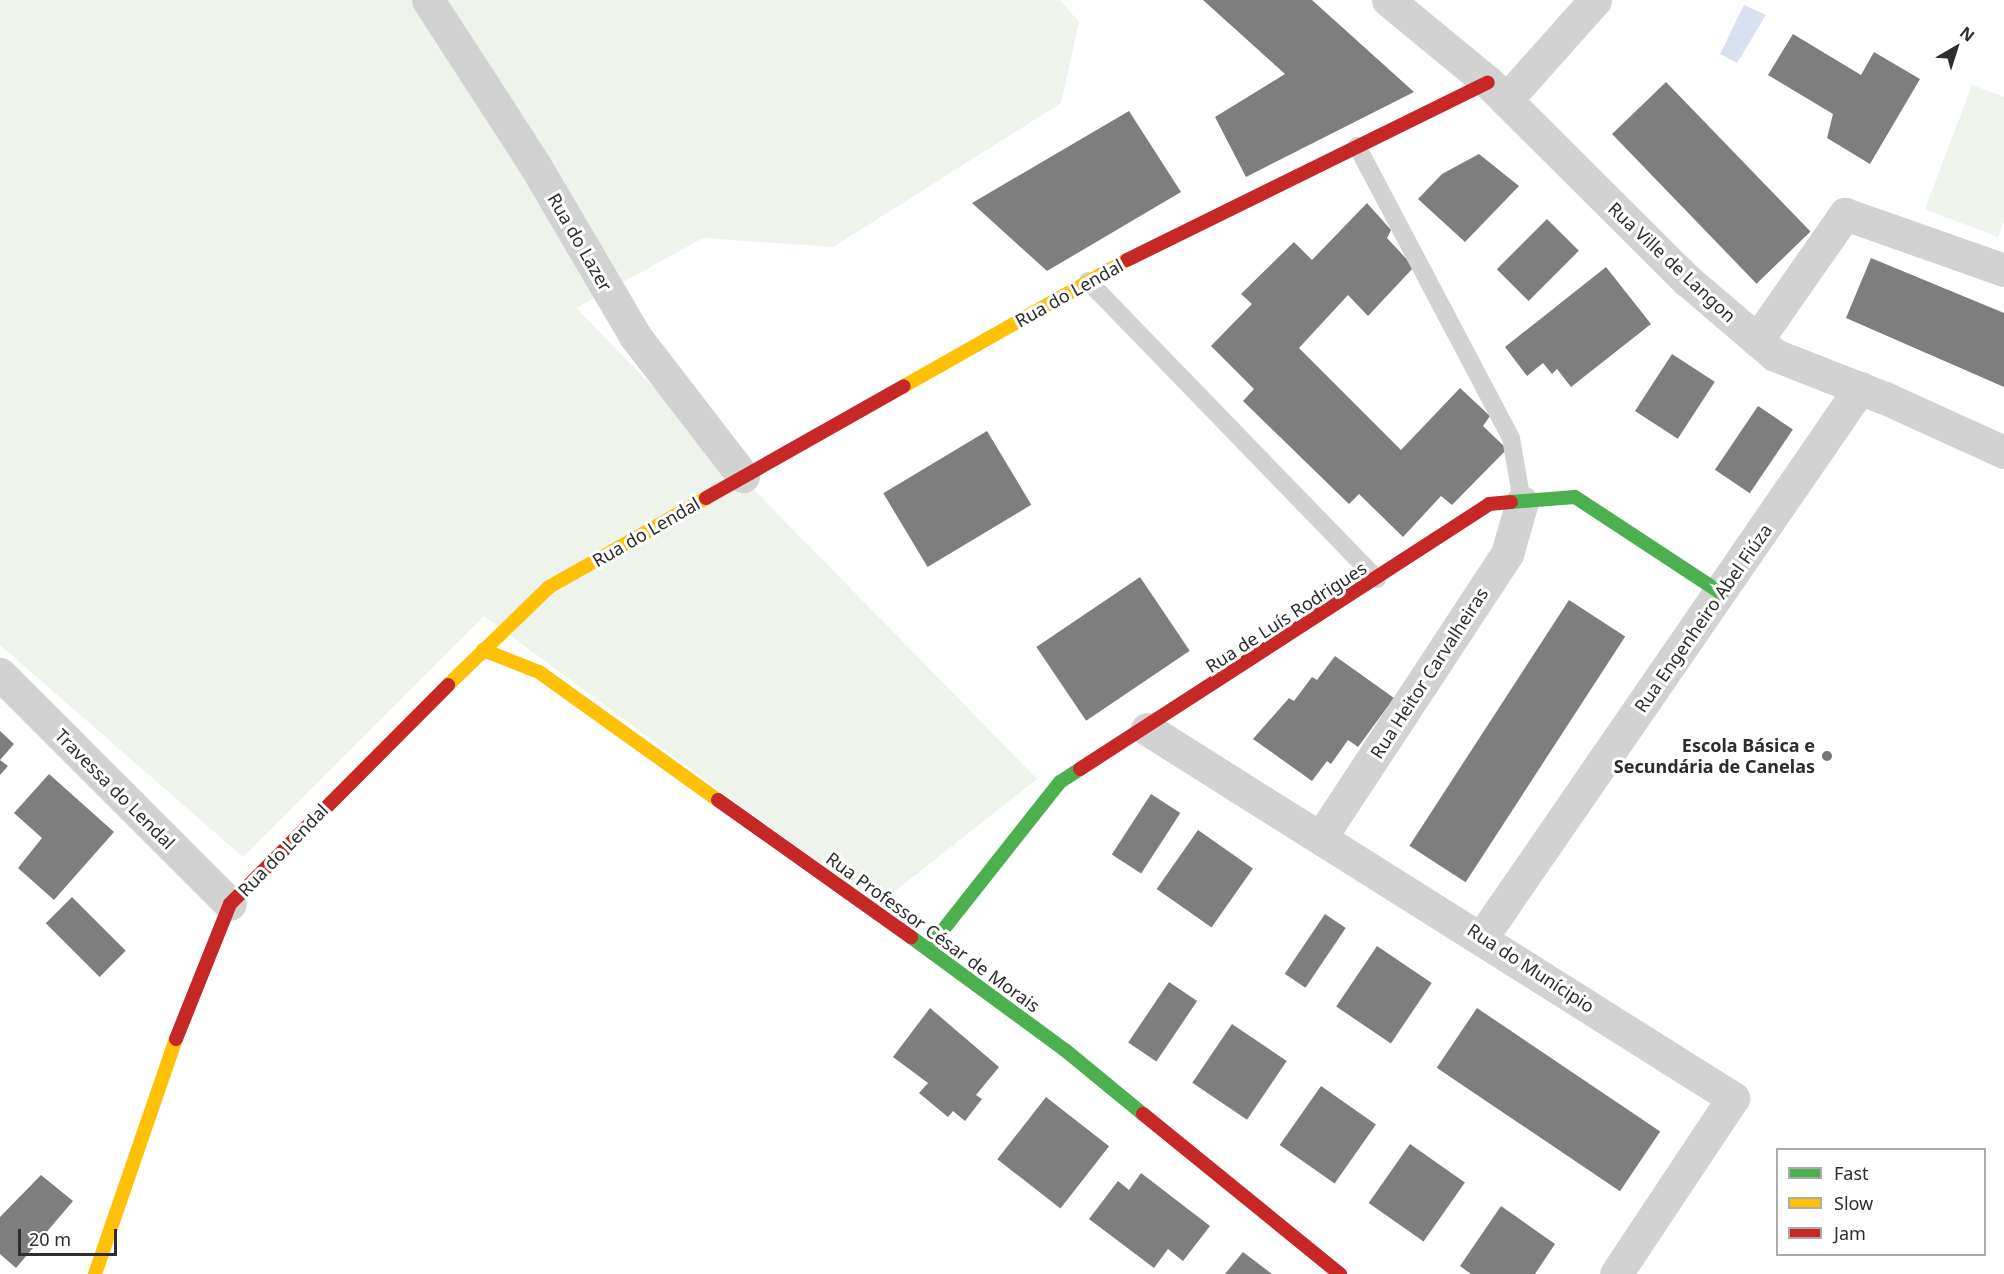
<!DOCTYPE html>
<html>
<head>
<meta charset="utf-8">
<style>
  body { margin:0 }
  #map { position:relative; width:2004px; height:1274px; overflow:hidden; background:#fff; font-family:"Noto Sans",sans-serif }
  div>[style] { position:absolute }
  .green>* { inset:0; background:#eef3eb }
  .water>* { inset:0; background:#d9e1f0 }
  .building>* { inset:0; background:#7e7e7e; transform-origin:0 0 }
  .lane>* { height:18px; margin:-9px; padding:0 9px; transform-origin:9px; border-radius:9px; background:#d2d2d2 }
  .street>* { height:33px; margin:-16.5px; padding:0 16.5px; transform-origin:16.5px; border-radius:16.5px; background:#d2d2d2 }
  .fast>* { height:14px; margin:-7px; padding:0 7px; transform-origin:7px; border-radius:7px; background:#4caf50 }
  .slow>* { height:14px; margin:-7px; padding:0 7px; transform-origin:7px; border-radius:7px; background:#ffc107 }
  .jam>* { height:14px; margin:-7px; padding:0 7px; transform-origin:7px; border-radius:7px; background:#c62828 }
  .dots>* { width:16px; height:16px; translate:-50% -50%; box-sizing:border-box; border:3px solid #fff; border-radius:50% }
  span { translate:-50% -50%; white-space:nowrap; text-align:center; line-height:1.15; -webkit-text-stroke:6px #fff; paint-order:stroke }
  .street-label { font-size:18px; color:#2d2d2d }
  .poi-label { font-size:18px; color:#2d2d2d; font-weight:700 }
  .right { translate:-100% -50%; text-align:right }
  .legend { position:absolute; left:1776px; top:1148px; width:210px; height:108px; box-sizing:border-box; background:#fff; border:2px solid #ababab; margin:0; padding:8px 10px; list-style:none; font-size:18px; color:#2d2d2d }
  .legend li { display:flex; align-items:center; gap:12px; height:30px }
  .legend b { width:30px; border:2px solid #ababab }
  .north { position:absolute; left:1926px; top:18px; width:60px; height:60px; -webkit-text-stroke:4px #fff; paint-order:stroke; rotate:39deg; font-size:16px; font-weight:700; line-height:24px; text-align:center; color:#2d2d2d }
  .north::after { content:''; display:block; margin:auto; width:21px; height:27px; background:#2d2d2d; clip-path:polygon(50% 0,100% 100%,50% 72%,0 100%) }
  .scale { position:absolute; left:18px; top:1229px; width:99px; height:27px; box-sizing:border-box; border:3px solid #2d2d2d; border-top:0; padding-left:8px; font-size:18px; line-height:21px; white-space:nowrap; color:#2d2d2d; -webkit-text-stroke:4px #fff; paint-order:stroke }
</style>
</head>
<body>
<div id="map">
  <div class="green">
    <i style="clip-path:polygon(0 0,1060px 0,1079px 22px,1061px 103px,833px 247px,703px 238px,576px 308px,1037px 779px,876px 906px,484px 616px,243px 857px,0 645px)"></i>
    <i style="clip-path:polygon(1972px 85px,2004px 97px,2004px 221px,1998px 237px,1925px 209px)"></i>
  </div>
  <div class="water">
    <i style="clip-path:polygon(1744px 5px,1766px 15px,1737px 63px,1720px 54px)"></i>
  </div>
  <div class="building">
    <i style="clip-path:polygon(1203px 0,1312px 0,1414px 92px,1246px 177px,1215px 117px,1285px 74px)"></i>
    <i style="clip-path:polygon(1793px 34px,1861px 75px,1874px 52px,1920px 79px,1870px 164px,1827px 138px,1833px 114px,1768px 75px)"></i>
    <i style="left:1666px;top:82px;width:208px;height:75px;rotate:46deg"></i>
    <i style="clip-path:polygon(1129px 111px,1181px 192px,1047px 271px,972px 203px)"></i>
    <i style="clip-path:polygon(1479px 154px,1519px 186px,1465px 242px,1418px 199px,1442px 174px)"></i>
    <i style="clip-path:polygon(1367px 203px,1391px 230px,1387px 238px,1414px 267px,1368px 316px,1348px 295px,1299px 348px,1401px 450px,1460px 388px,1490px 416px,1483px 426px,1507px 449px,1452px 505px,1441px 496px,1403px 537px,1359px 494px,1349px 504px,1243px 401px,1254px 389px,1211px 346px,1252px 304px,1241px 294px,1294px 242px,1312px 260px)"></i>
    <i style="left:1547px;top:219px;width:45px;height:71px;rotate:45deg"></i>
    <i style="clip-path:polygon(1871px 258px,2004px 313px,2004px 387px,1846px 318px)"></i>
    <i style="clip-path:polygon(1606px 267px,1651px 324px,1571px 387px,1557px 369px,1552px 374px,1543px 363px,1527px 376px,1505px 347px)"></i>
    <i style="left:1672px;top:354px;width:51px;height:68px;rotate:33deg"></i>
    <i style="left:1758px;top:406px;width:42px;height:77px;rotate:34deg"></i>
    <i style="left:987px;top:431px;width:86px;height:121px;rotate:59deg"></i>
    <i style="left:1140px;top:577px;width:89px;height:125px;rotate:56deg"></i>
    <i style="left:1569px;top:600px;width:67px;height:293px;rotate:33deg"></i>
    <i style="clip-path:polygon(1335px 656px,1394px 698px,1358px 747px,1348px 740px,1331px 764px,1327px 761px,1312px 781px,1253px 739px,1289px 698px,1294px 701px,1312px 677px,1317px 680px)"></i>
    <i style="clip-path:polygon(0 731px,14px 744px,0 760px)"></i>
    <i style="clip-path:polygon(0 760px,8px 766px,0 775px)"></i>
    <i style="clip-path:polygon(49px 774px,114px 832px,54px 900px,18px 868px,42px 838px,14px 813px)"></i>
    <i style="left:1151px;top:794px;width:35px;height:72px;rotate:33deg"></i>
    <i style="left:1198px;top:830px;width:67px;height:72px;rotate:35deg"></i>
    <i style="left:72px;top:897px;width:76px;height:37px;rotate:45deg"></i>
    <i style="left:1325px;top:914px;width:25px;height:72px;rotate:34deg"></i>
    <i style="left:1377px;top:946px;width:66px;height:73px;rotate:34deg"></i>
    <i style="left:1169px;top:982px;width:34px;height:73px;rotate:34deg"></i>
    <i style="clip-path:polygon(930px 1008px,999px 1067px,976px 1095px,982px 1099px,965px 1121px,953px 1111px,948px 1117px,919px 1093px,928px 1083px,893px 1057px)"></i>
    <i style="left:1477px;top:1008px;width:221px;height:72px;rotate:34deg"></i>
    <i style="left:1232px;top:1024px;width:66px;height:71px;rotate:34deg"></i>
    <i style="left:1321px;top:1086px;width:67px;height:72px;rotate:35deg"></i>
    <i style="left:1046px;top:1097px;width:80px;height:79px;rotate:38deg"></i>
    <i style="left:1410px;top:1144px;width:67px;height:72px;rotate:35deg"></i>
    <i style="clip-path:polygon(1141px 1173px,1210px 1226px,1183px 1261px,1168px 1249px,1154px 1268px,1089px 1219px,1118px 1181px,1129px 1190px)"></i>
    <i style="clip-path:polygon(41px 1175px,73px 1201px,16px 1268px,0 1254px,0 1217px)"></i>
    <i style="clip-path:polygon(1501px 1206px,1555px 1244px,1535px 1274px,1471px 1274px,1460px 1266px)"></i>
    <i style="clip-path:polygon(1243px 1252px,1272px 1274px,1225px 1274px)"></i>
  </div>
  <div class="lane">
    <i style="left:1357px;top:146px;width:330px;rotate:62.2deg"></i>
    <i style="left:1511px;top:438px;width:65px;rotate:80.2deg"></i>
    <i style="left:1088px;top:281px;width:415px;rotate:45.9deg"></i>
  </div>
  <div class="street">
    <i style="left:428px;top:0;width:199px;rotate:57.1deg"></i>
    <i style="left:536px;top:167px;width:196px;rotate:59.6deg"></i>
    <i style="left:635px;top:336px;width:177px;rotate:52.4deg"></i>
    <i style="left:1388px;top:0;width:129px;rotate:39.4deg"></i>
    <i style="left:1488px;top:82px;width:282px;rotate:44.9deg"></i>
    <i style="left:1688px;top:281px;width:114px;rotate:40.4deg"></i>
    <i style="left:1775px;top:355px;width:118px;rotate:21.4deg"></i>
    <i style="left:1885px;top:398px;width:131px;rotate:24.4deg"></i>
    <i style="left:1506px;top:100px;width:134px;rotate:-48.3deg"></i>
    <i style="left:1757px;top:340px;width:154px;rotate:-55.1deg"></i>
    <i style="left:1845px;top:214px;width:169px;rotate:19.4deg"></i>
    <i style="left:0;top:674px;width:325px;rotate:45deg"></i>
    <i style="left:1147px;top:729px;width:693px;rotate:32.2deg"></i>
    <i style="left:1733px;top:1098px;width:211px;rotate:123.6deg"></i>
    <i style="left:1321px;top:837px;width:339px;rotate:-56.7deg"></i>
    <i style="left:1507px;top:554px;width:54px;rotate:-73.9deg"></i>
    <i style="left:1482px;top:937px;width:667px;rotate:-55.45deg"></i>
  </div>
  <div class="fast">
    <i style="left:1511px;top:502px;width:64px;rotate:-4.5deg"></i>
    <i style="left:1575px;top:497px;width:175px;rotate:33.3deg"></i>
    <i style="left:911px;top:937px;width:191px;rotate:36.3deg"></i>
    <i style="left:1065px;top:1050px;width:101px;rotate:39.4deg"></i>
    <i style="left:928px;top:949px;width:213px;rotate:-51.7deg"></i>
    <i style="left:1060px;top:782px;width:24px;rotate:-33deg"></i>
  </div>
  <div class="slow">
    <i style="left:904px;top:386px;width:256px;rotate:-29.5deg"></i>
    <i style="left:483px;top:650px;width:60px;rotate:21.4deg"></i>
    <i style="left:539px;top:672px;width:220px;rotate:35.6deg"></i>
    <i style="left:448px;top:685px;width:141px;rotate:-44.1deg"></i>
    <i style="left:549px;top:587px;width:180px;rotate:-29.5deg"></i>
    <i style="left:95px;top:1274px;width:249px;rotate:-71deg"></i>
  </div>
  <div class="jam">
    <i style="left:1127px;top:260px;width:402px;rotate:-26.2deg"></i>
    <i style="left:706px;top:498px;width:227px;rotate:-29.5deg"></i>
    <i style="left:1080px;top:769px;width:487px;rotate:-32.9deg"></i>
    <i style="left:1489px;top:504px;width:22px;rotate:-5deg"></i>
    <i style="left:718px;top:800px;width:237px;rotate:35.4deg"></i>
    <i style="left:176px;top:1039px;width:145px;rotate:-68.2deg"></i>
    <i style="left:230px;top:904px;width:309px;rotate:-45.1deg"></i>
    <i style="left:1143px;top:1114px;width:254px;rotate:39.1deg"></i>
  </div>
  <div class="dots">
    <i style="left:1827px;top:756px;background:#767676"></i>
  </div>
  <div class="street-label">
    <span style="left:580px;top:242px;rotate:60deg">Rua do Lazer</span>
    <span style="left:1672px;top:262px;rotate:43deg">Rua Ville de Langon</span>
    <span style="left:1069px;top:293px;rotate:-29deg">Rua do Lendal</span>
    <span style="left:646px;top:532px;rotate:-30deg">Rua do Lendal</span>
    <span style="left:1286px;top:617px;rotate:-33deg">Rua de Luís Rodrigues</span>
    <span style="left:1703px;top:618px;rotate:-55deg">Rua Engenheiro Abel Fiúza</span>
    <span style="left:1429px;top:673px;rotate:-57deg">Rua Heitor Carvalheiras</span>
    <span style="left:115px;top:789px;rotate:45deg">Travessa do Lendal</span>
    <span style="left:283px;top:850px;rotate:-46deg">Rua do Lendal</span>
    <span style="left:933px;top:932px;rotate:36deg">Rua Professor César de Morais</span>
    <span style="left:1531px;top:968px;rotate:33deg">Rua do Munícipio</span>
  </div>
  <div class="poi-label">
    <span class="right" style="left:1815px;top:756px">Escola Básica e<br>Secundária de Canelas</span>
  </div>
  <ul class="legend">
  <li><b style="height:8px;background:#4caf50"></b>Fast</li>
  <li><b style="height:8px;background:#ffc107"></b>Slow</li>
  <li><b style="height:8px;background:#c62828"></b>Jam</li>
  </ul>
  <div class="north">N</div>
  <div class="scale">20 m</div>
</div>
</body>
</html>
